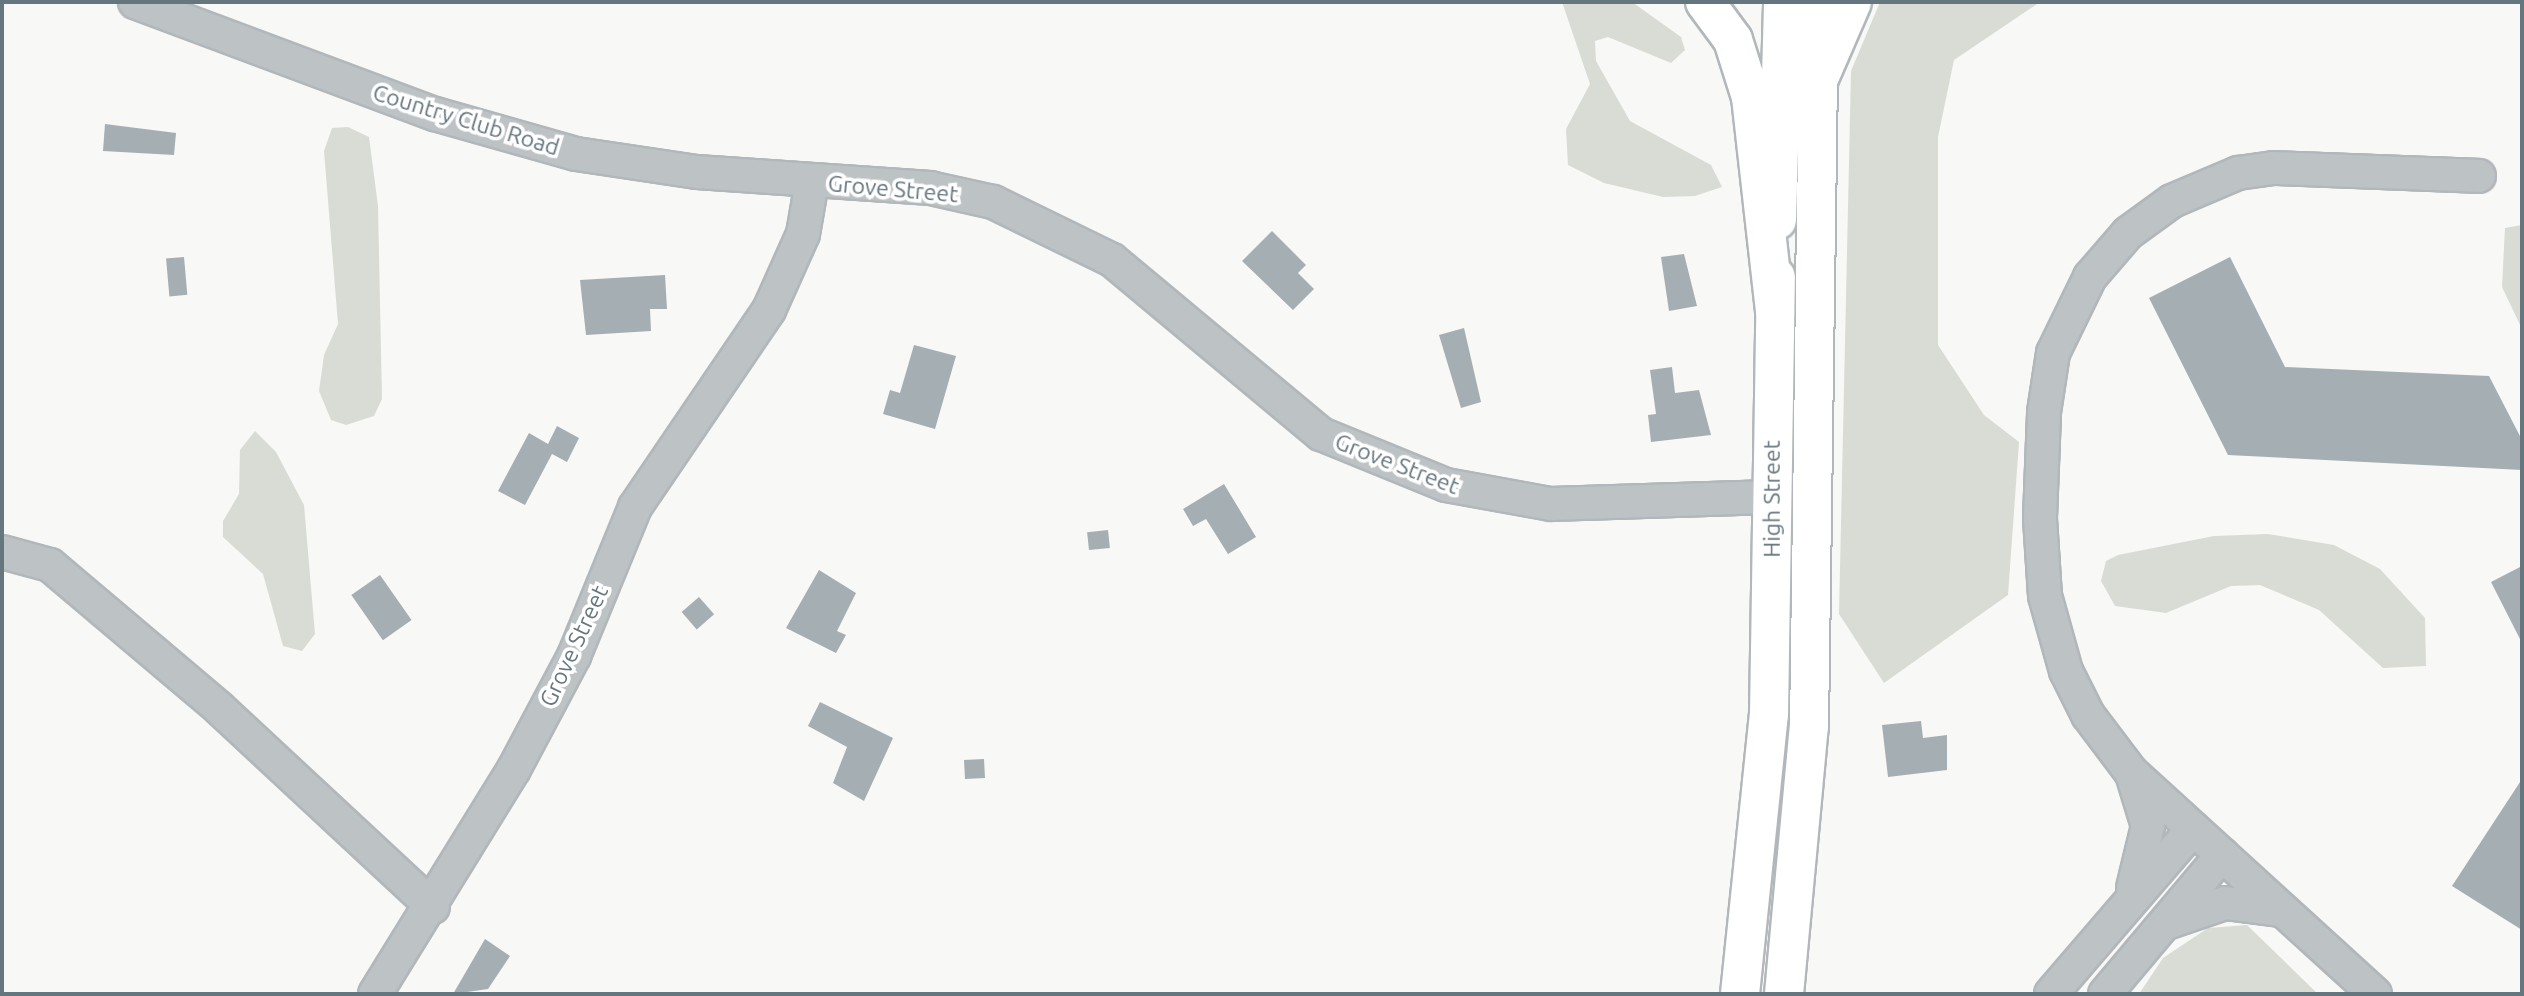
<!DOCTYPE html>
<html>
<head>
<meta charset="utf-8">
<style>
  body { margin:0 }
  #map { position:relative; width:2524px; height:996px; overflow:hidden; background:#f8f8f6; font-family:Ubuntu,sans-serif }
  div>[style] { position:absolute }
  .green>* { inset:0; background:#d8dcd5 }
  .building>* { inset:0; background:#a5aeb2; transform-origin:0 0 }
  .roads { filter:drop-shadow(2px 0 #b1b7ba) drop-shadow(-2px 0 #b1b7ba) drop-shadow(0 2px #b1b7ba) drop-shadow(0 -2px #b1b7ba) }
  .minor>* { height:32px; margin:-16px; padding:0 16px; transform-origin:16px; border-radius:16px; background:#bdc2c5 }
  .major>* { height:38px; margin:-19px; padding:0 19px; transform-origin:19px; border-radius:19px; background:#fff }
  .highway>* { height:38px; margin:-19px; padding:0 19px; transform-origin:19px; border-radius:19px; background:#fff }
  span { translate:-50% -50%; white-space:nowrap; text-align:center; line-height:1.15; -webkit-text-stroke:7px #fff; paint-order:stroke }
  .street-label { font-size:23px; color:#66767e }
  .frame { position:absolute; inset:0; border:4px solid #66767e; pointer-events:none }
</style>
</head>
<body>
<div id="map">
  <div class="green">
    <i style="clip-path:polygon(1562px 2px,1632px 2px,1681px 37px,1685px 50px,1671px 63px,1608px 37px,1595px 41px,1596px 61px,1630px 121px,1711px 165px,1722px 187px,1695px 196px,1663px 197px,1604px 183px,1568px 165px,1566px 129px,1590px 84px)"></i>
    <i style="clip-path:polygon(1880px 2px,2040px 2px,1954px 60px,1938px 137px,1938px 345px,1984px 415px,2019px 442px,2008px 595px,1884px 683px,1839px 614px,1851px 71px)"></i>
    <i style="clip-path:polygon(348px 127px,369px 137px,378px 206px,382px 399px,374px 416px,346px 425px,331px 420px,319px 391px,324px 355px,338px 324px,324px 151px,332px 128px)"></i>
    <i style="clip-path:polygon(2522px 225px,2522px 329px,2502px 287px,2505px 228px)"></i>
    <i style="clip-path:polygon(255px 431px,276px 452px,304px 505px,315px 634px,302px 651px,283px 646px,263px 574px,223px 537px,223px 521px,239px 494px,240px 450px)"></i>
    <i style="clip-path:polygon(2268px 534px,2334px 545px,2380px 569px,2425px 618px,2426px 666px,2383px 668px,2319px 610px,2260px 585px,2231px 586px,2166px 613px,2115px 606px,2101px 581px,2106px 561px,2118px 555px,2214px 536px)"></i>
    <i style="clip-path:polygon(2247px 925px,2318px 994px,2139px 994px,2163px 958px,2208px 928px)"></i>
  </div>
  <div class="building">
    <i style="clip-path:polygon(105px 124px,176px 133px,174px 155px,103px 151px)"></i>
    <i style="clip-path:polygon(1272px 231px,1306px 265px,1298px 273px,1314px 289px,1293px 310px,1242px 261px)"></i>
    <i style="clip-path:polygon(1684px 254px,1697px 306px,1669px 311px,1661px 257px)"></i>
    <i style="left:184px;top:257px;width:38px;height:18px;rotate:85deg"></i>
    <i style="clip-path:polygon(2230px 257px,2285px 367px,2489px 376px,2522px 440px,2522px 470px,2228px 455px,2149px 298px)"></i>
    <i style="clip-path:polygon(665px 275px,667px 309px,650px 309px,651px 331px,586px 335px,580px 280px)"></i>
    <i style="clip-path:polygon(1464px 328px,1481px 402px,1461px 408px,1439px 335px)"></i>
    <i style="clip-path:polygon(914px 345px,956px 356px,935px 429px,883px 414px,890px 390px,900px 393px)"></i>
    <i style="clip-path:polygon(1672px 367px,1675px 393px,1699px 390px,1711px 435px,1651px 442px,1648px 415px,1656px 414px,1650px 370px)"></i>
    <i style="clip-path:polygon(557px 426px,579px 438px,567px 462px,552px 454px,525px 505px,498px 491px,529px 433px,548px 444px)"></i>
    <i style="clip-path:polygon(1224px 484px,1256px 537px,1228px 554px,1206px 519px,1193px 526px,1183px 509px)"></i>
    <i style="left:1108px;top:530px;width:18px;height:21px;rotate:84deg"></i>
    <i style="clip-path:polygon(2522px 566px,2522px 643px,2491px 582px)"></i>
    <i style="clip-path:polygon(819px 570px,856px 593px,837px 631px,846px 635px,836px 653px,786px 628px)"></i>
    <i style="left:380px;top:575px;width:55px;height:35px;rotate:55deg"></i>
    <i style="left:699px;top:597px;width:23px;height:23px;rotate:49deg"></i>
    <i style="clip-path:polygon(820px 702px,893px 738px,864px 801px,833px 783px,847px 747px,808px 726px)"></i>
    <i style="clip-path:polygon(1921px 721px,1923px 738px,1947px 735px,1947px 770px,1888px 777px,1882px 725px)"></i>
    <i style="left:984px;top:759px;width:19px;height:20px;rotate:87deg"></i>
    <i style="clip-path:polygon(2522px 779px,2522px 930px,2452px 886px)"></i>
    <i style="clip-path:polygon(485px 939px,510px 956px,488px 989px,453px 994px)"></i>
  </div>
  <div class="roads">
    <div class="minor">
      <i style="left:135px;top:2px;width:320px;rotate:20.5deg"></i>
      <i style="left:435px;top:114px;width:147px;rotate:15.8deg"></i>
      <i style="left:576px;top:154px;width:122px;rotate:8.5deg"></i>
      <i style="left:697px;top:172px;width:234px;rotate:3.9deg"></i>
      <i style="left:930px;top:188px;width:65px;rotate:12.5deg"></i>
      <i style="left:993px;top:202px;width:132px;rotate:26deg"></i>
      <i style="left:1112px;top:260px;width:272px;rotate:39.8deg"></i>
      <i style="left:1321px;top:434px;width:135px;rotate:22.2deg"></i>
      <i style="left:1446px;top:485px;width:107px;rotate:10.3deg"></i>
      <i style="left:1551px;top:504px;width:220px;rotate:-1.8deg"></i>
      <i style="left:2px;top:552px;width:50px;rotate:15.2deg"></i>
      <i style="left:50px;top:565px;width:221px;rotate:40.2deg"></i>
      <i style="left:219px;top:708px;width:292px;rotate:42.9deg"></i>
      <i style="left:2133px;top:888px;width:64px;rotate:-76.4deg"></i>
      <i style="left:2148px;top:826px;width:51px;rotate:-107deg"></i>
      <i style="left:2169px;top:922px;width:59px;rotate:-18.7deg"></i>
      <i style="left:2225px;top:903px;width:55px;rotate:7.3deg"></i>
      <i style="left:375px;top:994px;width:264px;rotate:-58.3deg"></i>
      <i style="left:514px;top:769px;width:128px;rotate:-62deg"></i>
      <i style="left:574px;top:656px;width:161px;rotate:-67.7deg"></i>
      <i style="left:635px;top:507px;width:238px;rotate:-55.8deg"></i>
      <i style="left:769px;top:310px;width:83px;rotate:-65.9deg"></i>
      <i style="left:803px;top:234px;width:53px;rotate:-80.2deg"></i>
      <i style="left:2051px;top:994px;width:218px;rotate:-49.3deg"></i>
      <i style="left:2105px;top:994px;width:182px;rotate:-49.9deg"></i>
      <i style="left:2375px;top:994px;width:330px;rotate:-137.7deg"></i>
      <i style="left:2131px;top:772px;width:71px;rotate:-127deg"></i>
      <i style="left:2088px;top:715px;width:49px;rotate:-116.6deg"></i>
      <i style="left:2066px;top:671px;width:78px;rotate:-105.6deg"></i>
      <i style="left:2045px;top:596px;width:78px;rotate:-93.7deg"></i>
      <i style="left:2040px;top:518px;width:106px;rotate:-87.8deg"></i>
      <i style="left:2044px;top:412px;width:60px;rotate:-81.3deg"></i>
      <i style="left:2053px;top:353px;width:85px;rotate:-64deg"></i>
      <i style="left:2090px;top:277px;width:58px;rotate:-49.2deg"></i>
      <i style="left:2128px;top:233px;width:54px;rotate:-36deg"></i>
      <i style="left:2172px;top:201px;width:72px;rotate:-23deg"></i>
      <i style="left:2238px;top:173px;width:36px;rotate:-8deg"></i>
      <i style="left:2274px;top:168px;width:205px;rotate:2.2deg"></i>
    </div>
    <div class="major">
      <i style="left:1777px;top:220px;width:218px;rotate:-88.4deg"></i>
      <i style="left:1740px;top:994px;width:281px;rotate:-84.1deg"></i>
      <i style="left:1769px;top:715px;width:438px;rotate:-89.1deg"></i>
      <i style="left:1784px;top:994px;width:268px;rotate:-84.7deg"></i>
      <i style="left:1809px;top:727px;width:725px;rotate:-89.21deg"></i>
    </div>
    <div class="highway">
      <i style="left:1705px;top:2px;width:47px;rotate:53.6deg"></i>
      <i style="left:1733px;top:40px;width:60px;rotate:72.5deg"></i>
      <i style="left:1751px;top:97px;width:215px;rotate:83.6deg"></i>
      <i style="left:1817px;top:83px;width:88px;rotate:-66.6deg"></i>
    </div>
  </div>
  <div class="street-label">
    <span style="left:466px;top:120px;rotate:17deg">Country Club Road</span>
    <span style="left:893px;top:189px;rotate:5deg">Grove Street</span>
    <span style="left:1397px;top:464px;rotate:21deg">Grove Street</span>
    <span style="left:1772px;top:499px;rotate:-90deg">High Street</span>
    <span style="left:574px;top:646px;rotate:-65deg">Grove Street</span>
  </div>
  <div class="frame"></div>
</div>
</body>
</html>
